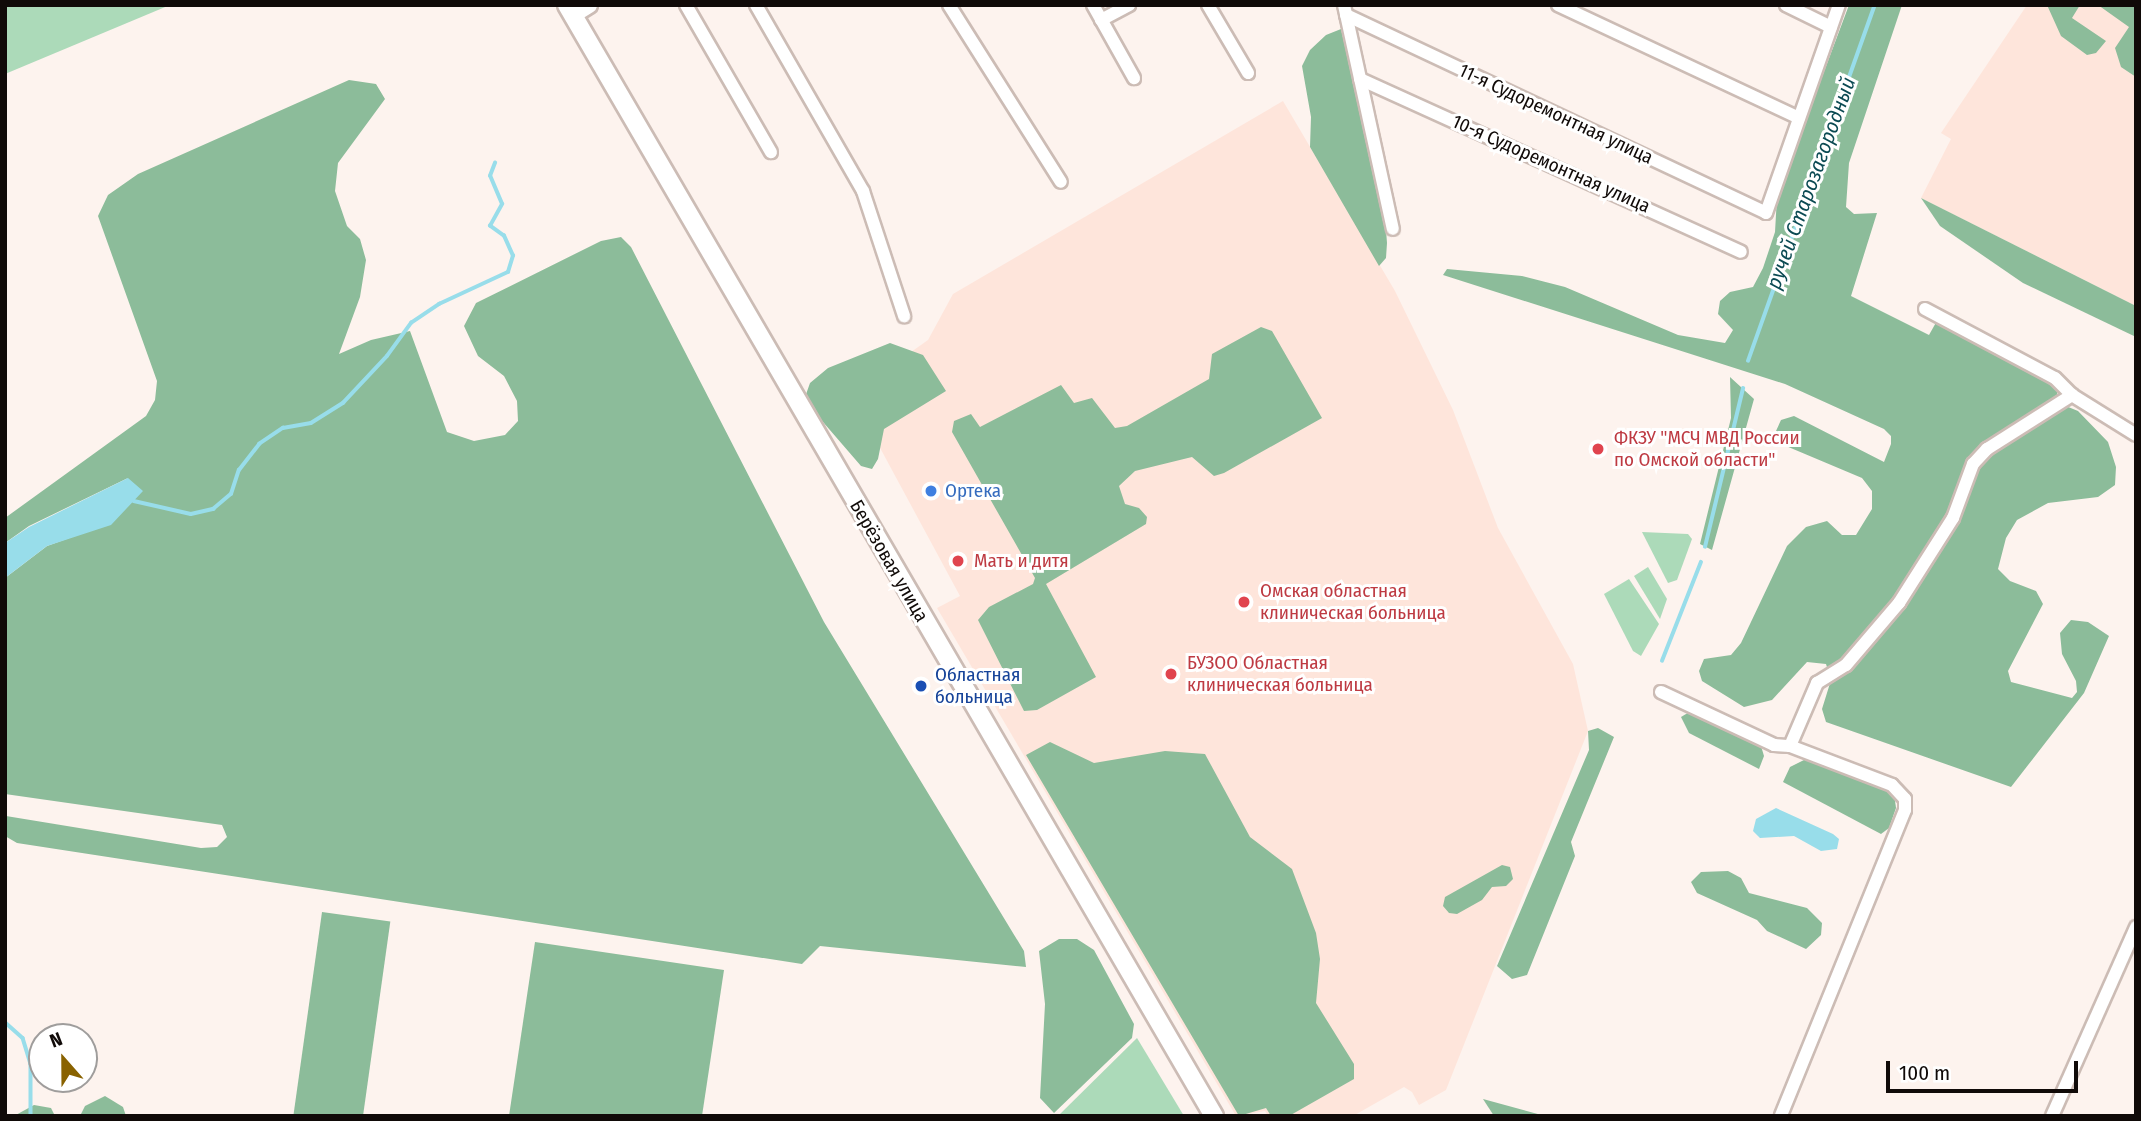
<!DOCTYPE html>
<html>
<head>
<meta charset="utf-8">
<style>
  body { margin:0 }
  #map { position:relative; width:2141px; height:1121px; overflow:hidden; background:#fdf3ee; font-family:"Fira Sans Condensed",sans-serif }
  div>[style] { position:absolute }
  .built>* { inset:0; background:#fee5db }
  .green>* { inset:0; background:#acdab9 }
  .forest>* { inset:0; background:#8cbc9a; transform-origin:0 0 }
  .water>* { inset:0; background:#98ddea }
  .stream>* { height:3.5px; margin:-1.75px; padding:0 1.75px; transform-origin:1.75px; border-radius:1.75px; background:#98ddea }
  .roads { filter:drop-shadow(2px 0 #ccbcb5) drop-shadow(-2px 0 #ccbcb5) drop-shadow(0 2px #ccbcb5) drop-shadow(0 -2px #ccbcb5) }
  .minor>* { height:12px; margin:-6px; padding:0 6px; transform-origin:6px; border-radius:6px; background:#fff }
  .tertiary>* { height:16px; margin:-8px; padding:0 8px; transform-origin:8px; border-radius:8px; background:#fff }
  .secondary>* { height:18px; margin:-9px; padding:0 9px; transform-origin:9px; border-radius:9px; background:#fff }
  .dots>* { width:19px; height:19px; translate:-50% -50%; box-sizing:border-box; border:4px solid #fff; border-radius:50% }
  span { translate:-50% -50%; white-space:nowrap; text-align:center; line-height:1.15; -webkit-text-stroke:6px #fff; paint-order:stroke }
  .street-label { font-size:19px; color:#100a08 }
  .health-label { font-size:19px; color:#be3a42 }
  .left { translate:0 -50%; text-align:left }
  .shop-label { font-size:19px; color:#366cbe }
  .transit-label { font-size:19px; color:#164399 }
  .water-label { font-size:21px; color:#0b4a53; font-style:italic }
  .frame { position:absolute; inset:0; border:7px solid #100a08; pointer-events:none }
  .north { position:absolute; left:28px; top:1023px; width:70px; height:70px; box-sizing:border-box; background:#fff; border:2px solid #9f9d9c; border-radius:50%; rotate:339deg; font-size:19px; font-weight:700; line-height:28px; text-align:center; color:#100a08 }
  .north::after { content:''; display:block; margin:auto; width:24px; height:32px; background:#896200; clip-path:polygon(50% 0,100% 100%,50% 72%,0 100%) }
  .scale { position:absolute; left:1886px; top:1061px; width:192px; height:32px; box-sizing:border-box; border:4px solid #100a08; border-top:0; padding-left:9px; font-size:21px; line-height:24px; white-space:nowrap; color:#100a08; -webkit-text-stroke:5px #fff; paint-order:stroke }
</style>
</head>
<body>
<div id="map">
  <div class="built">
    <i style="clip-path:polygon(2027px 5px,2124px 5px,2136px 13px,2136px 306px,1921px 198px,1951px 139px,1941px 133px)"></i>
    <i style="clip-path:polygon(1283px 101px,1395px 291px,1453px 410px,1498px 528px,1573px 664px,1588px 731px,1446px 1090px,1419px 1105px,1412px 1092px,1404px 1087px,1353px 1116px,1268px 1116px,1265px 1111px,1236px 1116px,937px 608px,960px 596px,845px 383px,904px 357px,928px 340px,953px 294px)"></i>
  </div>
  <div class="green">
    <i style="clip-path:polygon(5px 5px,170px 5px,5px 74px)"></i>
    <i style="clip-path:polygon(1642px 532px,1688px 534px,1692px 539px,1677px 580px,1668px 583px)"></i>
    <i style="clip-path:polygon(1648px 567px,1667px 599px,1660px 619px,1634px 576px)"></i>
    <i style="clip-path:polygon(1629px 579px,1659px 624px,1641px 656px,1633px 651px,1604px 594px)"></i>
    <i style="clip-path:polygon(1137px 1038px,1184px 1116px,1058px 1116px)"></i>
  </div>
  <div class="forest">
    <i style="clip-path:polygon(1849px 5px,1902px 5px,1849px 163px,1846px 207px,1854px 214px,1877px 213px,1851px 296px,1929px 335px,1938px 319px,2050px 380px,2058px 389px,2056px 402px,2078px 411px,2108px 442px,2116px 467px,2115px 485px,2098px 497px,2048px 503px,2017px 520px,2006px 538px,1998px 569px,2010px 581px,2036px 591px,2043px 604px,2008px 671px,2011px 682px,2072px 698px,2077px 692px,2076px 681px,2062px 654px,2060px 633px,2071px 620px,2088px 622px,2109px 636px,2084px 693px,2011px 787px,1826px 722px,1822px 709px,1831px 680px,1826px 664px,1807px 662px,1772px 700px,1744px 707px,1702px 681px,1699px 671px,1704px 659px,1731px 655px,1741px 643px,1787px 546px,1806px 527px,1827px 521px,1842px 535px,1856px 535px,1872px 509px,1872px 491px,1862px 478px,1786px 446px,1776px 431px,1781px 420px,1794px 416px,1884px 462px,1891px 444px,1891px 436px,1884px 429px,1785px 384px,1443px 275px,1447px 269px,1522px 276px,1565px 287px,1678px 335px,1725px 343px,1733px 330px,1718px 314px,1720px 301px,1730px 292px,1753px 287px,1763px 268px,1775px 232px,1777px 197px)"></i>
    <i style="clip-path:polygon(2047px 5px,2080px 5px,2072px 18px,2106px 41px,2096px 53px,2087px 55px,2061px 36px)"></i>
    <i style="clip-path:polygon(2098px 5px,2136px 5px,2136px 77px,2121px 67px,2115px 48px,2129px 27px)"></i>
    <i style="clip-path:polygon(1341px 29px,1384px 204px,1387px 243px,1386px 258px,1379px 266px,1310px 147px,1311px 117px,1302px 66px,1310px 50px,1326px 35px)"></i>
    <i style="clip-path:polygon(349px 80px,376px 84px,385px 99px,338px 163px,335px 191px,347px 226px,360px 239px,366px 260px,360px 297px,339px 354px,371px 340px,410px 331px,447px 432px,474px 441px,505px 435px,518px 421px,517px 401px,504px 376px,478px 356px,464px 326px,476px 303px,601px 241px,621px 237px,631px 247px,824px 622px,1024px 951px,1026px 967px,820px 946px,802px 964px,17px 843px,5px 836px,6px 816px,201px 848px,217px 847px,227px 837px,222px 825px,5px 794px,5px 578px,47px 546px,75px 536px,128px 478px,29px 526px,5px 543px,5px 518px,146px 416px,155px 400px,157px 381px,98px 216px,108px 195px,138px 174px)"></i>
    <i style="clip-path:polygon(1921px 198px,2136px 306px,2136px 337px,2023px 283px,1940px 226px)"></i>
    <i style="clip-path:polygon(1261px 327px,1272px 331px,1322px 418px,1224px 473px,1214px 476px,1192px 457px,1135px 471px,1119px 486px,1125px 504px,1139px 508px,1147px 517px,1146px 524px,1046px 584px,1096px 677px,1037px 710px,1024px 711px,978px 620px,989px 607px,1033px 584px,1035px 578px,952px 432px,954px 421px,971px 414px,980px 427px,1061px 385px,1074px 403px,1092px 398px,1115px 428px,1127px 426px,1209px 379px,1212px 354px)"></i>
    <i style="clip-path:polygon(890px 343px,923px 355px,946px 391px,884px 429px,878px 459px,872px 469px,861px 466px,804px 400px,810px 383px,828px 368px)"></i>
    <i style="clip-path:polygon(1730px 377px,1754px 399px,1712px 550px,1700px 544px,1731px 418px)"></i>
    <i style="clip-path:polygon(1691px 711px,1761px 746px,1764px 756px,1759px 769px,1689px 733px,1681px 717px)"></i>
    <i style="clip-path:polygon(1598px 728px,1614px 737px,1571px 842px,1575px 856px,1527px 975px,1512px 979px,1497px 966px,1589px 750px,1588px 731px)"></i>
    <i style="clip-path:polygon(1050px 742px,1094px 763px,1165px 751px,1205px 754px,1250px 837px,1292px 869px,1316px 933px,1320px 959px,1316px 1003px,1354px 1064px,1354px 1079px,1289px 1116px,1271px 1116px,1266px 1108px,1239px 1116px,1026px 755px)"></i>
    <i style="clip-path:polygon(1808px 758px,1894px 793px,1896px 808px,1889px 828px,1881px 834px,1783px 782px,1790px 767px)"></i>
    <i style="clip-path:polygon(1502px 865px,1510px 867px,1513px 879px,1506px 886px,1492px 887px,1482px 900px,1457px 914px,1449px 913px,1443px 906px,1445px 897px)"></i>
    <i style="clip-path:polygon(1728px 871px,1741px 878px,1749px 893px,1807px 908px,1822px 923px,1821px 935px,1806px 949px,1767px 931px,1757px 920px,1697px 893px,1691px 882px,1701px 872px)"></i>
    <i style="left:322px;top:912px;width:69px;height:206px;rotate:8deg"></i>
    <i style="clip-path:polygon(1059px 939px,1077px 939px,1094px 950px,1134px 1024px,1132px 1038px,1054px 1113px,1040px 1098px,1045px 1004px,1039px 951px)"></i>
    <i style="clip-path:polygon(535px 942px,724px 970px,702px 1116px,509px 1116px)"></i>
    <i style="clip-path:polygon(105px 1096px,123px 1107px,126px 1116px,80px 1116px,85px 1106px)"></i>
    <i style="clip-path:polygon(1483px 1099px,1545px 1116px,1494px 1116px)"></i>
    <i style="clip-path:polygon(34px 1105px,51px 1108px,55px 1116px,14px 1116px)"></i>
  </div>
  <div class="water">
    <i style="clip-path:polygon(128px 478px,143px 491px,111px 525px,47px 546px,5px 578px,5px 543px,29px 527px)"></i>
    <i style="clip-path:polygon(1776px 808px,1833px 834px,1839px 839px,1837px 849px,1821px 851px,1794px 836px,1760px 838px,1753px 831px,1756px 819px)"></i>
  </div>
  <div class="stream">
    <i style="left:1748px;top:361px;width:378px;rotate:-70.4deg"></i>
    <i style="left:134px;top:501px;width:58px;rotate:12.8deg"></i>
    <i style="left:191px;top:514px;width:23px;rotate:-13deg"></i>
    <i style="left:213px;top:509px;width:23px;rotate:-40deg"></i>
    <i style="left:231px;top:494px;width:25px;rotate:-72deg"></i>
    <i style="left:239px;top:470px;width:33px;rotate:-52deg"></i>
    <i style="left:259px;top:444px;width:29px;rotate:-34deg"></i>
    <i style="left:283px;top:428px;width:28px;rotate:-10deg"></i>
    <i style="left:311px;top:423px;width:38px;rotate:-32deg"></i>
    <i style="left:343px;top:403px;width:64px;rotate:-46.9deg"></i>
    <i style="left:387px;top:356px;width:41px;rotate:-54deg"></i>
    <i style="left:411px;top:323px;width:34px;rotate:-34deg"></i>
    <i style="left:439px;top:304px;width:76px;rotate:-24.9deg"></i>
    <i style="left:508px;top:272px;width:17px;rotate:-73deg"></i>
    <i style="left:513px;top:256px;width:22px;rotate:-114deg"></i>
    <i style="left:504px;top:236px;width:17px;rotate:-144deg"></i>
    <i style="left:490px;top:226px;width:25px;rotate:-61deg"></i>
    <i style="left:502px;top:204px;width:30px;rotate:-113deg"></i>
    <i style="left:490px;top:176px;width:14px;rotate:-69deg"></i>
    <i style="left:1705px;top:547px;width:163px;rotate:-76.5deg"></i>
    <i style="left:1662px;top:661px;width:106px;rotate:-68.5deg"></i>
    <i style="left:5px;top:1022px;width:24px;rotate:42deg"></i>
    <i style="left:23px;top:1038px;width:27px;rotate:73deg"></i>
    <i style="left:31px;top:1064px;width:52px;rotate:90deg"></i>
  </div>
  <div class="roads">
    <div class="minor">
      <i style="left:686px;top:5px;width:170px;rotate:60deg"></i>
      <i style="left:756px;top:5px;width:215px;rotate:60.1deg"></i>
      <i style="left:863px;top:191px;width:132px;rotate:71.8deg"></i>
      <i style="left:949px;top:5px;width:209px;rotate:57.7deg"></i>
      <i style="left:1093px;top:5px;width:84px;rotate:60.7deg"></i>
      <i style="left:1208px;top:5px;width:79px;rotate:59.5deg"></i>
      <i style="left:1344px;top:5px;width:229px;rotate:77.7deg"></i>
      <i style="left:1558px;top:5px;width:266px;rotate:25.1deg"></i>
      <i style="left:1786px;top:5px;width:50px;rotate:26.1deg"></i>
      <i style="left:1346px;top:15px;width:464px;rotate:25.2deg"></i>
      <i style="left:1766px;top:213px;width:220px;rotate:-70.7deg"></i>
      <i style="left:1101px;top:20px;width:32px;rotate:-28deg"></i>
      <i style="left:1360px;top:79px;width:418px;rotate:24.4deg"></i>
      <i style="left:1925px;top:309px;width:147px;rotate:28deg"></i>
      <i style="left:2055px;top:378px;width:24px;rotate:45deg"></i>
      <i style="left:2072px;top:395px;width:75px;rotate:32deg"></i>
      <i style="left:1661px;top:692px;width:125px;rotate:25.1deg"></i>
      <i style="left:1774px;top:745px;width:16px;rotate:4deg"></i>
      <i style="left:1790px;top:746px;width:109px;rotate:20.9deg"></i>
      <i style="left:1892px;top:785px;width:19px;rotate:47deg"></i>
      <i style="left:1905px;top:799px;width:11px;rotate:90deg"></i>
      <i style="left:1905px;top:810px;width:330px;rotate:112.1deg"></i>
      <i style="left:1790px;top:746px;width:69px;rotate:-66.8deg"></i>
      <i style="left:1817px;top:683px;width:34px;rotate:-32deg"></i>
      <i style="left:1846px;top:665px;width:82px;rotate:-49.5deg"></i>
      <i style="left:1899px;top:603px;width:101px;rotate:-57.6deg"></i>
      <i style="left:1953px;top:518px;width:58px;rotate:-69.7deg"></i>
      <i style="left:1973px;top:464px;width:21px;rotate:-47deg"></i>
      <i style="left:1987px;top:449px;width:101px;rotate:-32.4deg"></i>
      <i style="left:2052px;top:1116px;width:207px;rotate:-66deg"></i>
    </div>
    <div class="tertiary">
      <i style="left:573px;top:15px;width:19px;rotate:-32deg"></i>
    </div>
    <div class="secondary">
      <i style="left:567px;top:5px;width:1286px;rotate:59.79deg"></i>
    </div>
  </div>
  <div class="dots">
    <i style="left:1598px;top:449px;background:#e0444e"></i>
    <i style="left:931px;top:491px;background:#3f7fe0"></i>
    <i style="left:958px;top:561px;background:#e0444e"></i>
    <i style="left:1244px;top:602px;background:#e0444e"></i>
    <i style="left:1171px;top:674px;background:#e0444e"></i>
    <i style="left:921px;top:686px;background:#1a4fb4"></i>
  </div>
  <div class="street-label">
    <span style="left:1556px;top:114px;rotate:25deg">11-я Судоремонтная улица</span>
    <span style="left:1551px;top:164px;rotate:24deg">10-я Судоремонтная улица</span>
    <span style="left:889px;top:561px;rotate:60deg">Берёзовая улица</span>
  </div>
  <div class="health-label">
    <span class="left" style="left:1614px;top:449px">ФКЗУ "МСЧ МВД России<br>по Омской области"</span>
    <span class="left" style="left:974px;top:561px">Мать и дитя</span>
    <span class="left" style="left:1260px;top:602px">Омская областная<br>клиническая больница</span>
    <span class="left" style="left:1187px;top:674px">БУЗОО Областная<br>клиническая больница</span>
  </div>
  <div class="shop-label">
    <span class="left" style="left:945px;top:491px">Ортека</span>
  </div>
  <div class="transit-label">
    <span class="left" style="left:935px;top:686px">Областная<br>больница</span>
  </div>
  <div class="water-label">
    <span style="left:1811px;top:183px;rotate:-70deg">ручей Старозагородный</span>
  </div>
  <div class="frame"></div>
  <div class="north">N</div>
  <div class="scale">100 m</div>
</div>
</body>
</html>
